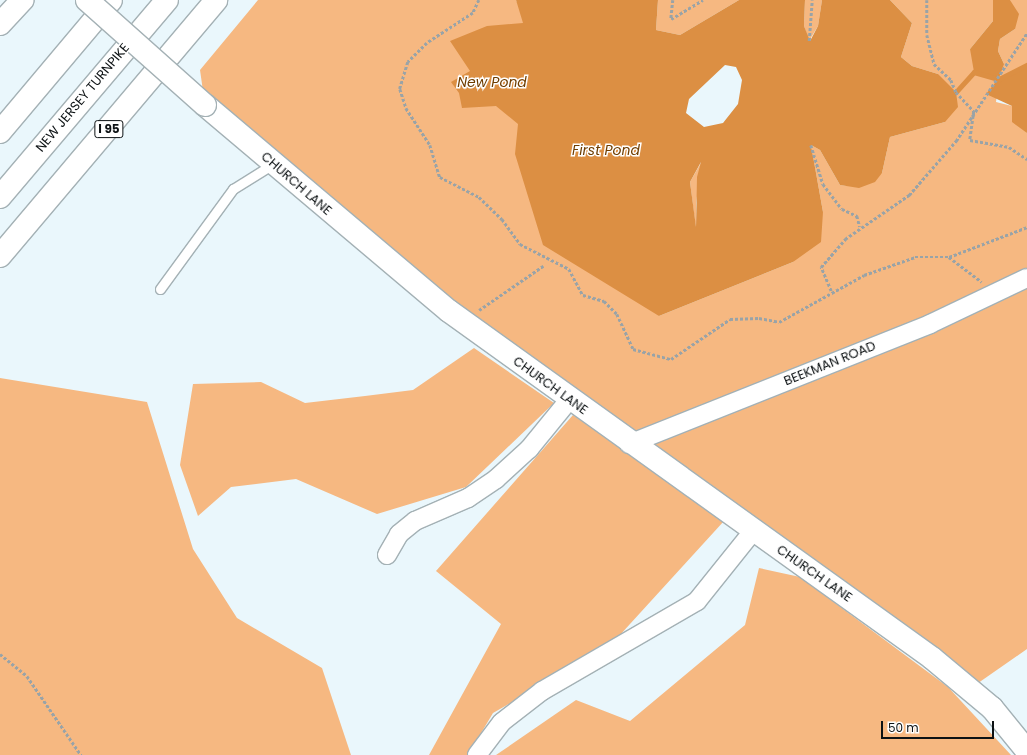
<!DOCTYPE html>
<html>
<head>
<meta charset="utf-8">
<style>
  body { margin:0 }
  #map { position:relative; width:1027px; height:755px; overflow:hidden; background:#eaf7fc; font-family:Poppins,sans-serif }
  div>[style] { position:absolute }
  .green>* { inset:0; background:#f6b881 }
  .water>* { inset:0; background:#dc8f43 }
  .stream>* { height:4.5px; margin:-2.25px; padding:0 2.25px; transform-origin:2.25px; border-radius:2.25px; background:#dc8f43 }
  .path>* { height:2.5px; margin-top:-1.25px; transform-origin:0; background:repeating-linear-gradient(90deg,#99a3a7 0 3px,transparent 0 5px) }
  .roads { filter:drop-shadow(1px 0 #a4b1b5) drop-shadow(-1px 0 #a4b1b5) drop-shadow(0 1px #a4b1b5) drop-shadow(0 -1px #a4b1b5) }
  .service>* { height:9px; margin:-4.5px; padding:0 4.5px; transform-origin:4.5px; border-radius:4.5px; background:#fff }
  .minor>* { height:18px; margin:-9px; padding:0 9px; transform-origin:9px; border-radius:9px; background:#fff }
  .tertiary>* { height:22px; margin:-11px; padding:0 11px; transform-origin:11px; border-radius:11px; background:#fff }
  .motorway>* { height:22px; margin:-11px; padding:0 11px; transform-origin:11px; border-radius:11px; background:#fff }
  .bridges { filter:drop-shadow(1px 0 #a4b1b5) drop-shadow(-1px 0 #a4b1b5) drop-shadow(0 1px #a4b1b5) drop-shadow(0 -1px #a4b1b5) }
  .tertiary-bridge>* { height:22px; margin:-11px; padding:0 11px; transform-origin:11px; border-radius:11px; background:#fff }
  span { translate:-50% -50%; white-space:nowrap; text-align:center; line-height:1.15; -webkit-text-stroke:3px #fff; paint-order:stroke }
  .shield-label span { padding:1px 3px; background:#fff; border:1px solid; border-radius:3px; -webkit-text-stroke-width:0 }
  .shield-label { font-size:12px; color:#0d1214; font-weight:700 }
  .street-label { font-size:13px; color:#0d1214 }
  .water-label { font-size:14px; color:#6f3d00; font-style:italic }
  .scale { position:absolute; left:881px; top:721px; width:113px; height:18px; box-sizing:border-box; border:2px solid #0d1214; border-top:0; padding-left:5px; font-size:12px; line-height:14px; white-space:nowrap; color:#0d1214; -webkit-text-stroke:3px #fff; paint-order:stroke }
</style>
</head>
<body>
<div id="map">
  <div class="green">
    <i style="clip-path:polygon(258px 0,516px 0,659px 316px,793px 262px,823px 212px,811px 145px,820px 150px,840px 185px,848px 186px,882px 173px,890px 137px,945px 122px,938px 74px,912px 66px,901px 57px,912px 23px,890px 0,993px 0,993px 21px,970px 49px,1004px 64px,998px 51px,1000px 39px,1015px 29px,1010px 0,1027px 0,1027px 65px,999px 79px,996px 102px,1012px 106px,1027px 133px,1027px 649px,971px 688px,629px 444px,205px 105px,200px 70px)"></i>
    <i style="clip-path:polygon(658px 0,739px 0,680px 35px,656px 30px)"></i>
    <i style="clip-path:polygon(805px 0,822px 0,818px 26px,809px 41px,804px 26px)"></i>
    <i style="clip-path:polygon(702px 161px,696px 203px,696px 229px,690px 182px)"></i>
    <i style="clip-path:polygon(474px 348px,554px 403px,466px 487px,377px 514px,296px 479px,231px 487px,198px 516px,180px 465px,193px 384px,261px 382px,305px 403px,365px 396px,413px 390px)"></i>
    <i style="clip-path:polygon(0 378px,147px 402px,193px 549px,237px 618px,322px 668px,351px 755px,0 755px)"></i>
    <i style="clip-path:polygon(573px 415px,724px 521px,609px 647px,493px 713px,468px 755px,429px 755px,501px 624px,436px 571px)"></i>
    <i style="clip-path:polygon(759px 568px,800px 577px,948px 687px,1011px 755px,496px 755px,576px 700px,630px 721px,745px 625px)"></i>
  </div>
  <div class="water">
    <i style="clip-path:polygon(evenodd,516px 0,658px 0,656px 30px,680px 35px,739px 0,805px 0,804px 26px,810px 41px,818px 26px,822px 0,890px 0,912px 23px,901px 57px,912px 66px,938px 74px,956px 92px,958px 107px,945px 122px,890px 137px,882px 173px,875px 182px,859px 188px,840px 185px,820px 150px,811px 145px,823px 212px,821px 242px,793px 262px,659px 316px,543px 245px,515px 154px,518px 124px,496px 106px,462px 108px,459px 93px,451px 82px,470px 71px,450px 41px,487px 26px,523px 23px,516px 0,725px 65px,736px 67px,742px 80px,738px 104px,723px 123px,704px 127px,686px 113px,689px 99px,725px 65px,516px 0,701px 162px,697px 177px,696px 227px,690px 182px,701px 162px)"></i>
    <i style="clip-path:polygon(993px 0,1010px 0,1019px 14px,1015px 29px,1000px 39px,998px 51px,1004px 64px,999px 78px,1027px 65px,1027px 133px,1012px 122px,1012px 106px,986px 94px,999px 78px,974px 72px,970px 49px,993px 21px)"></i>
  </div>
  <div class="stream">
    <i style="left:956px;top:92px;width:27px;rotate:-48deg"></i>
    <i style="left:974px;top:72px;width:26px;rotate:16deg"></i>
    <i style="left:999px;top:79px;width:31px;rotate:-27deg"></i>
  </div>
  <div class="path">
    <i style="left:479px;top:0;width:14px;rotate:115deg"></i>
    <i style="left:473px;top:13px;width:55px;rotate:146.9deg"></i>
    <i style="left:427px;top:43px;width:27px;rotate:135deg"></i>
    <i style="left:408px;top:62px;width:28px;rotate:107deg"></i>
    <i style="left:400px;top:89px;width:20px;rotate:72deg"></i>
    <i style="left:406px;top:108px;width:44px;rotate:57deg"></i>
    <i style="left:430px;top:145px;width:34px;rotate:73deg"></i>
    <i style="left:440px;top:177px;width:44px;rotate:27.1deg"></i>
    <i style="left:479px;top:197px;width:32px;rotate:44deg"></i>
    <i style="left:502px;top:219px;width:31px;rotate:54deg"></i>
    <i style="left:520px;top:244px;width:55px;rotate:27deg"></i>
    <i style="left:569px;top:269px;width:30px;rotate:62deg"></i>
    <i style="left:583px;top:295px;width:22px;rotate:16deg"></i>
    <i style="left:604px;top:301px;width:18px;rotate:45deg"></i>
    <i style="left:617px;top:314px;width:38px;rotate:65deg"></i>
    <i style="left:633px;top:349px;width:39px;rotate:15deg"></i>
    <i style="left:671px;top:359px;width:71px;rotate:-34.1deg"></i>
    <i style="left:730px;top:319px;width:29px;rotate:-2deg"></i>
    <i style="left:759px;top:318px;width:20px;rotate:11deg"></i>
    <i style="left:779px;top:322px;width:97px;rotate:-28.9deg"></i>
    <i style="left:864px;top:275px;width:54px;rotate:-19.4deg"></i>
    <i style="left:915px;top:257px;width:34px"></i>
    <i style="left:949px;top:257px;width:84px;rotate:-21deg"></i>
    <i style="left:673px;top:0;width:19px;rotate:96deg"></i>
    <i style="left:671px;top:19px;width:37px;rotate:-31deg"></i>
    <i style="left:927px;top:0;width:35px;rotate:90deg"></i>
    <i style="left:927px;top:35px;width:30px;rotate:76deg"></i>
    <i style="left:934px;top:64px;width:23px;rotate:43deg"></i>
    <i style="left:951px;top:80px;width:13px;rotate:67deg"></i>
    <i style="left:956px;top:92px;width:26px;rotate:47deg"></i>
    <i style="left:974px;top:111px;width:29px;rotate:98deg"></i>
    <i style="left:970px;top:140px;width:40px;rotate:10deg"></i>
    <i style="left:1009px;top:147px;width:22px;rotate:34deg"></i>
    <i style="left:809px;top:41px;width:41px;rotate:-85.8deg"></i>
    <i style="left:811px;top:145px;width:41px;rotate:72.9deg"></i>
    <i style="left:823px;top:184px;width:31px;rotate:53deg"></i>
    <i style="left:842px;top:209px;width:17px;rotate:25deg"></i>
    <i style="left:857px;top:216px;width:11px;rotate:75deg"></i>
    <i style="left:949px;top:257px;width:41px;rotate:37.1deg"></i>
    <i style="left:831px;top:291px;width:26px;rotate:-113deg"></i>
    <i style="left:821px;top:267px;width:37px;rotate:-49deg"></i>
    <i style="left:845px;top:239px;width:78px;rotate:-34.5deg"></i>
    <i style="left:909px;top:195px;width:72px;rotate:-49deg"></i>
    <i style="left:956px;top:141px;width:129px;rotate:-56.7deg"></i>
    <i style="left:479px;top:310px;width:78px;rotate:-34.5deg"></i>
    <i style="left:0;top:654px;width:35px;rotate:39deg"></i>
    <i style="left:27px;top:676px;width:96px;rotate:55.6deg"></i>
  </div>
  <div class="roads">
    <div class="service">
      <i style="left:160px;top:289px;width:124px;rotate:-53.9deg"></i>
      <i style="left:233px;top:189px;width:47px;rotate:-32deg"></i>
    </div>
    <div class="minor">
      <i style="left:629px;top:444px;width:324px;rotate:-21.7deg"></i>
      <i style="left:930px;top:324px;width:107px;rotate:-25.4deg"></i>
      <i style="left:387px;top:555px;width:24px;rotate:-60deg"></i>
      <i style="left:399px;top:534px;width:21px;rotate:-39deg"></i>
      <i style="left:415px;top:521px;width:58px;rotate:-23.5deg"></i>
      <i style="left:468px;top:498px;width:34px;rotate:-34deg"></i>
      <i style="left:496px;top:479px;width:45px;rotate:-42.3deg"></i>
      <i style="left:529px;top:449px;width:63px;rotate:-50.8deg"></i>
      <i style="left:477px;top:755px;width:41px;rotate:-52.9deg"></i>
      <i style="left:502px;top:722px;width:51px;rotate:-37.8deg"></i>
      <i style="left:542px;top:691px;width:179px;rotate:-30.1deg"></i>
      <i style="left:697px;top:601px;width:90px;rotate:-51.3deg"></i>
    </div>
    <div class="tertiary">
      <i style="left:205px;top:105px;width:319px;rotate:40.2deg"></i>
      <i style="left:449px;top:311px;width:595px;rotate:35.69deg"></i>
      <i style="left:932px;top:658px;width:78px;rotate:39.8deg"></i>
      <i style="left:992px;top:708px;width:55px;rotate:50.9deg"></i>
    </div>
    <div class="motorway">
      <i style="left:0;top:24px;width:33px;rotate:-47deg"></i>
      <i style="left:0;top:132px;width:172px;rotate:-49.9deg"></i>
      <i style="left:0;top:197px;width:258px;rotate:-49.7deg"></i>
      <i style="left:0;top:256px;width:335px;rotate:-49.8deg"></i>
    </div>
  </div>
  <div class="bridges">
    <div class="tertiary-bridge">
      <i style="left:87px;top:0;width:158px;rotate:41.7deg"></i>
    </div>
  </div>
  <div class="shield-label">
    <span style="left:109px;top:129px">I 95</span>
  </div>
  <div class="street-label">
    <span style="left:83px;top:98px;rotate:-50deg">NEW JERSEY TURNPIKE</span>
    <span style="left:296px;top:184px;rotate:41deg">CHURCH LANE</span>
    <span style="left:830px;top:364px;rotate:-22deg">BEEKMAN ROAD</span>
    <span style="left:550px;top:386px;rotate:36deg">CHURCH LANE</span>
    <span style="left:814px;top:574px;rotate:35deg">CHURCH LANE</span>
  </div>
  <div class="water-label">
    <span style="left:492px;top:82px">New Pond</span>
    <span style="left:606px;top:150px">First Pond</span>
  </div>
  <div class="scale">50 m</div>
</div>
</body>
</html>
